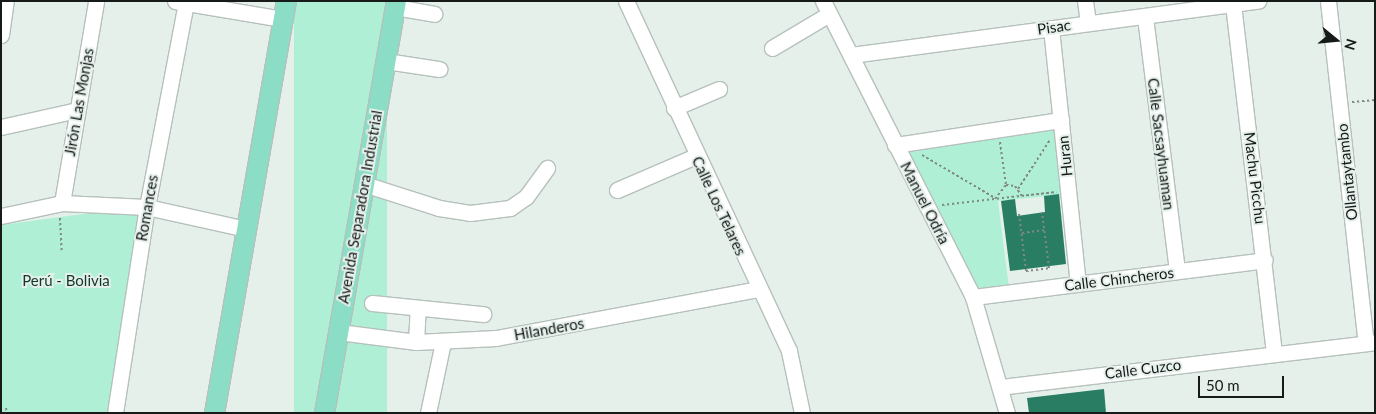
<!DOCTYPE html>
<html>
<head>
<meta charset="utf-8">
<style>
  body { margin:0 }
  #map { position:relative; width:1376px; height:414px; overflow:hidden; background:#e5f0eb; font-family:Lato,sans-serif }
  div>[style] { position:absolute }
  .green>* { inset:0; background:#aeefd6; transform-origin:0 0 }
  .building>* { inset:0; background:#287d63 }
  .path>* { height:2px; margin-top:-1px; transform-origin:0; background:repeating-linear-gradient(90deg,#808885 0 2.5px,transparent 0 5px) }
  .roads { filter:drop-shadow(1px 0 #b6c0bc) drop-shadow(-1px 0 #b6c0bc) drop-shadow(0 1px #b6c0bc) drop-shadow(0 -1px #b6c0bc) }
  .minor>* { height:15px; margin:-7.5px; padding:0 7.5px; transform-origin:7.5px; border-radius:7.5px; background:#fff }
  .major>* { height:19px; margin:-9.5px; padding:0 9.5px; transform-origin:9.5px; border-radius:9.5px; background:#8bdec5 }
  span { translate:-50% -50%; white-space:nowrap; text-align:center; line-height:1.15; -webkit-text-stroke:4px #e5f0eb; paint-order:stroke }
  .street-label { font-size:15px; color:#161a19 }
  .park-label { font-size:15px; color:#12382b }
  .frame { position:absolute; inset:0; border:2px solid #161a19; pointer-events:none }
  .north { position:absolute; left:1311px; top:15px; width:50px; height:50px; -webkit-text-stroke:4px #e5f0eb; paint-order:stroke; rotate:107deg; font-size:14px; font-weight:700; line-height:20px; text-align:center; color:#161a19 }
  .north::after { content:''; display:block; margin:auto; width:18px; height:22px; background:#161a19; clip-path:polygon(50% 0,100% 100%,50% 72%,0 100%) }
  .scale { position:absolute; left:1198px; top:376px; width:86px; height:22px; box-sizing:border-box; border:2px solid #161a19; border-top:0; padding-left:6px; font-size:15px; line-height:18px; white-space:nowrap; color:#161a19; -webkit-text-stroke:4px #e5f0eb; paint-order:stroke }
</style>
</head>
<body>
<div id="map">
  <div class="green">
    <i style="left:294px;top:1px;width:93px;height:418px"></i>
    <i style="clip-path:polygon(1058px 124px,1066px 194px,998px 201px,1009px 288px,979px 292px,904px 147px)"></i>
    <i style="clip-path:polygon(98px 212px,140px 214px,109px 413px,1px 413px,1px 225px)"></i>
  </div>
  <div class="building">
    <i style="clip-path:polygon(1059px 194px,1066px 264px,1010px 271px,1001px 201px,1015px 199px,1017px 216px,1045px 212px,1044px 196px)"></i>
    <i style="clip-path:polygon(1104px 389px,1106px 413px,1029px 413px,1027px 398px)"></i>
  </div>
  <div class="path">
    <i style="left:1352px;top:102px;width:23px;rotate:-5deg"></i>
    <i style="left:1000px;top:142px;width:43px;rotate:82.1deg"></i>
    <i style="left:922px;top:155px;width:85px;rotate:30.5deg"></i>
    <i style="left:1018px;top:189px;width:59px;rotate:-56.9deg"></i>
    <i style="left:995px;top:199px;width:18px;rotate:-52deg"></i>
    <i style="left:1006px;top:185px;width:9px;rotate:6deg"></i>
    <i style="left:1015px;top:186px;width:12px;rotate:55deg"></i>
    <i style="left:942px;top:205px;width:115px;rotate:-6.5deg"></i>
    <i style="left:1019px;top:214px;width:57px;rotate:83deg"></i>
    <i style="left:1026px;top:271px;width:23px;rotate:-7deg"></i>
    <i style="left:1049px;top:268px;width:56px;rotate:-97.1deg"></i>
    <i style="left:60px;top:218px;width:35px;rotate:87deg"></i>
    <i style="left:1022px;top:233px;width:22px;rotate:-8deg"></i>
    <i style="left:6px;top:408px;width:5px;rotate:79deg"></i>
  </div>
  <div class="roads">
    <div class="minor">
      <i style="left:175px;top:1px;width:109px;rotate:9.5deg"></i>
      <i style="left:626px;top:1px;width:386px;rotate:65deg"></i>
      <i style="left:789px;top:351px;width:63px;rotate:78.2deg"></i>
      <i style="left:823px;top:1px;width:332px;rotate:63.1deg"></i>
      <i style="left:973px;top:297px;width:121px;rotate:73.7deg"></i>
      <i style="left:1085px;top:1px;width:22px;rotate:82deg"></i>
      <i style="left:1328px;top:1px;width:344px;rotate:83.7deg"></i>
      <i style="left:1233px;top:4px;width:350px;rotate:83.3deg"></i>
      <i style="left:395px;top:7px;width:40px;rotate:10deg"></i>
      <i style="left:1145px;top:17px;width:256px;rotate:82.8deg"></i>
      <i style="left:1051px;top:28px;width:257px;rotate:84deg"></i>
      <i style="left:1px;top:35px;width:34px;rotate:-82deg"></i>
      <i style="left:772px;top:48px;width:66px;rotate:-30.8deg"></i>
      <i style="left:851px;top:55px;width:411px;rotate:-7.6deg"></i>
      <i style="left:386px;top:61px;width:54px;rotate:8.6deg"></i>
      <i style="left:674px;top:108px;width:49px;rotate:-22.9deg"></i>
      <i style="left:1px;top:127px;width:78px;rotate:-12.6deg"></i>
      <i style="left:895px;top:145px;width:168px;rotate:-8.6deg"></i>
      <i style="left:364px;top:184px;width:79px;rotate:17.7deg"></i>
      <i style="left:439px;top:208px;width:31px;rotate:9deg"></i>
      <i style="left:470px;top:213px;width:40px;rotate:-7.1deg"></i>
      <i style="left:510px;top:208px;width:19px;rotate:-35deg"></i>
      <i style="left:526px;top:197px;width:36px;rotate:-54deg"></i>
      <i style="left:617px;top:190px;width:86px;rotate:-23.3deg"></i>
      <i style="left:62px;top:203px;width:205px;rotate:-80.4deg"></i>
      <i style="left:1px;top:216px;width:62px;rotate:-12deg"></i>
      <i style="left:62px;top:203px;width:85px;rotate:2.7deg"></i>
      <i style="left:147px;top:207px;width:101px;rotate:12.5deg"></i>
      <i style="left:973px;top:297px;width:294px;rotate:-7.2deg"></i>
      <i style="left:372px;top:303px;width:112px;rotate:5.7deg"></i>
      <i style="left:339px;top:332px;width:78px;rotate:7.4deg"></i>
      <i style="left:416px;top:342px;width:80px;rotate:-2.9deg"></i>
      <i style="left:496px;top:338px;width:266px;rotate:-10.6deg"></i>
      <i style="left:416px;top:342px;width:33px;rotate:-87deg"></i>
      <i style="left:1000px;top:387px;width:378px;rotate:-6.8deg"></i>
      <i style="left:115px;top:413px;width:208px;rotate:-81.2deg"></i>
      <i style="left:147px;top:207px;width:208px;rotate:-79.2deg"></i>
      <i style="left:428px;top:413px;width:73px;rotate:-78.1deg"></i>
    </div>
    <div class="major">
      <i style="left:214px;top:413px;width:418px;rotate:-80.1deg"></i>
      <i style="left:324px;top:413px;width:418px;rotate:-80.1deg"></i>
    </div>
  </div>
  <div class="street-label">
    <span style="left:1054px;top:27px;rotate:-8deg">Pisac</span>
    <span style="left:79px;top:102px;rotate:-80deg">Jirón Las Monjas</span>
    <span style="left:1161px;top:144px;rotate:83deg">Calle Sacsayhuaman</span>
    <span style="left:1065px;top:156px;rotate:-96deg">Huran</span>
    <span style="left:1347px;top:172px;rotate:-96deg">Ollantaytambo</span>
    <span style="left:1255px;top:178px;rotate:83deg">Machu Picchu</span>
    <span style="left:925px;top:203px;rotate:63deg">Manuel Odría</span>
    <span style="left:719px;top:206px;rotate:65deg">Calle Los Telares</span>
    <span style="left:360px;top:207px;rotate:-80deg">Avenida Separadora Industrial</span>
    <span style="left:147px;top:208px;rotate:-80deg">Romances</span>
    <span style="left:1119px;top:279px;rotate:-7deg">Calle Chincheros</span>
    <span style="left:549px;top:329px;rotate:-10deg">Hilanderos</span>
    <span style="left:1143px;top:369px;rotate:-7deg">Calle Cuzco</span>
  </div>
  <div class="park-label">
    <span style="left:66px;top:281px">Perú - Bolivia</span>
  </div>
  <div class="frame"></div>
  <div class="north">N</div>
  <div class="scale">50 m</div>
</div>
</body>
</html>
